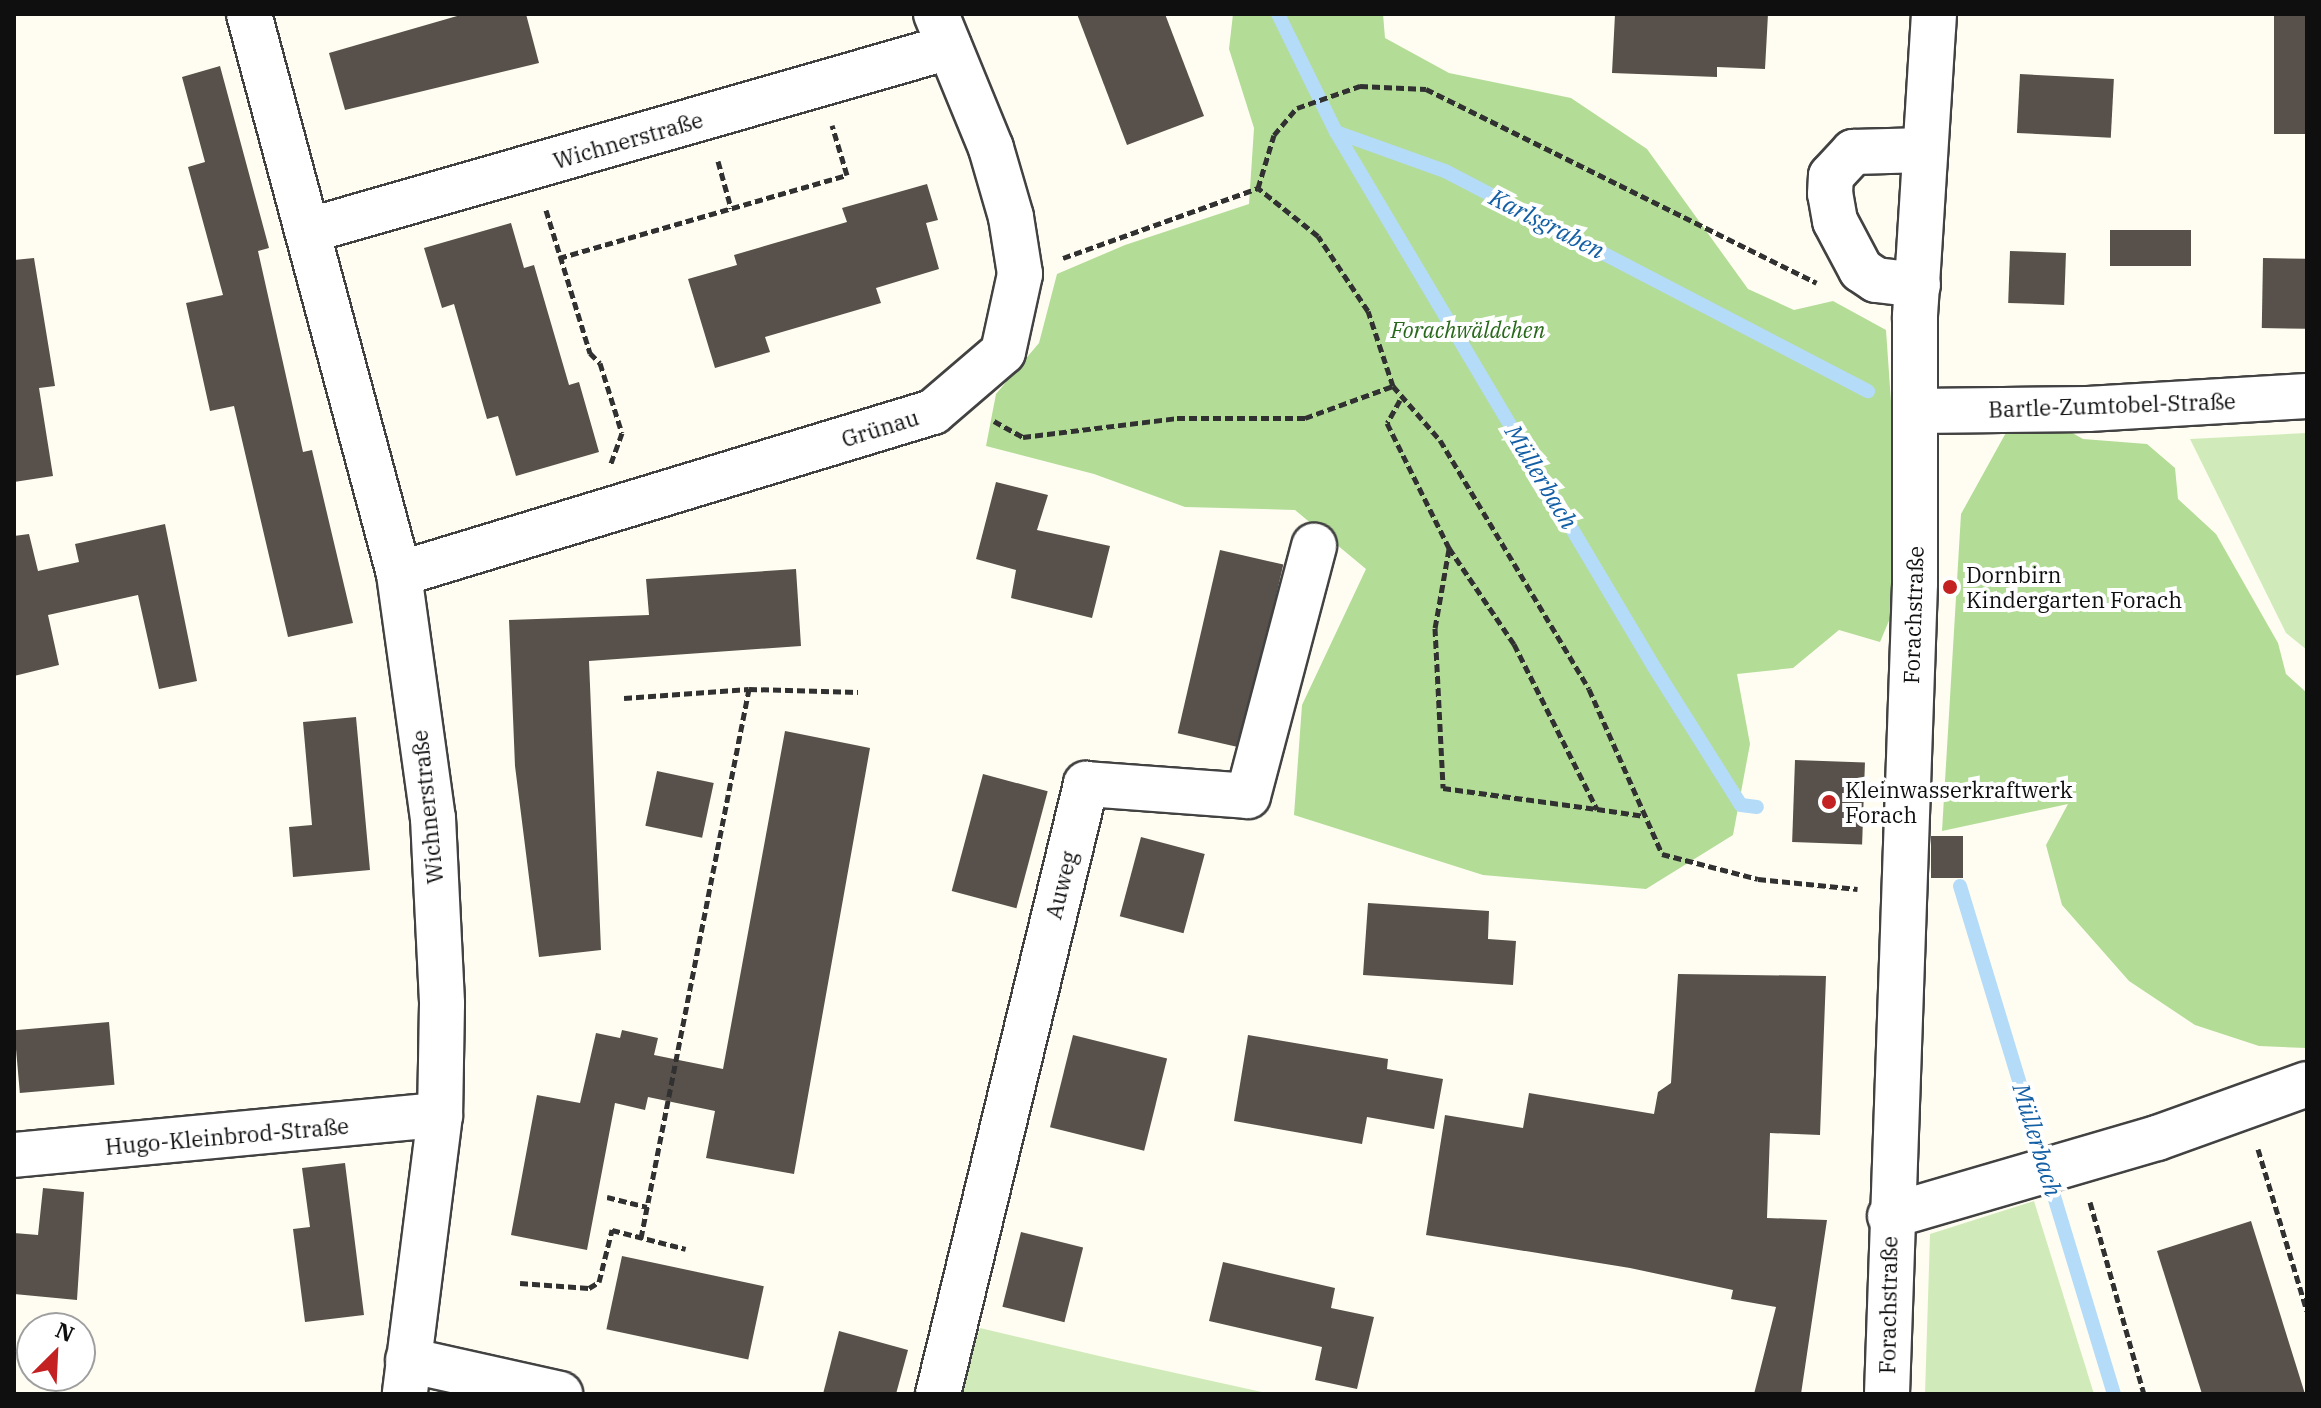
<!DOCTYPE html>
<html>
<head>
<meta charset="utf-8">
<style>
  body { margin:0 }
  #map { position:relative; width:2321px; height:1408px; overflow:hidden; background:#fffdf1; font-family:"IBM Plex Serif",serif }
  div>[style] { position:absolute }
  .green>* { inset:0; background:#d0ebb9 }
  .forest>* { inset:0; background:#b3dc97 }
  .stream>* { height:14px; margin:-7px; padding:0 7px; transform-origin:7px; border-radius:7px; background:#b4dbf8 }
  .building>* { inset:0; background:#58514b; transform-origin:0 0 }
  .path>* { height:5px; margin-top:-2.5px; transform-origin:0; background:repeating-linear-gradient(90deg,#313131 0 8px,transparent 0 12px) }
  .roads { filter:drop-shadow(2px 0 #424242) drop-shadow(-2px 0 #424242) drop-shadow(0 2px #424242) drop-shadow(0 -2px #424242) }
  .minor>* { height:44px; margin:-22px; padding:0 22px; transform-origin:22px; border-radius:22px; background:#fff }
  .dots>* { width:22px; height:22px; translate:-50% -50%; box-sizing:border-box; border:4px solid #fff; border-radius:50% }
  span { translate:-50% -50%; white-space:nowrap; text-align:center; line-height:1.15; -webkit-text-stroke:8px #fff; paint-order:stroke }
  .street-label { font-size:22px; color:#0f0f0f }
  .park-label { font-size:22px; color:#29691c; font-style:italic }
  .poi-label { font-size:22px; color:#0f0f0f }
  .left { translate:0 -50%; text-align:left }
  .water-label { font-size:24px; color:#135fa5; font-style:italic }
  .frame { position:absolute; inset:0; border:16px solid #0f0f0f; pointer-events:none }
  .north { position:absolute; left:16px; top:1312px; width:80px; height:80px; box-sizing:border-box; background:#fff; border:2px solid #9f9f9f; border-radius:50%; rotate:24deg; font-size:22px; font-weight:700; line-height:32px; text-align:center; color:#0f0f0f }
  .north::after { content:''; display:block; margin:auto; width:28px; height:36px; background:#c42222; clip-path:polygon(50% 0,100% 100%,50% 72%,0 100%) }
</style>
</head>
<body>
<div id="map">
  <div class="green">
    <i style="clip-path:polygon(2307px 433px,2307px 650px,2286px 633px,2190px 439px)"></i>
    <i style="clip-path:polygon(2034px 1201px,2094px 1394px,1925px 1394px,1930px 1234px)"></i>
    <i style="clip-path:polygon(980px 1328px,1112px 1359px,1271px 1394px,958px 1394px)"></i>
  </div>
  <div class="forest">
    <i style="clip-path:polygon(1233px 14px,1383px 14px,1385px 38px,1449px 73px,1571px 98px,1647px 149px,1748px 289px,1794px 310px,1833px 301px,1886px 330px,1894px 445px,1912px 566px,1880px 642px,1839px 630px,1793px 668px,1737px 674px,1750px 744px,1733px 835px,1646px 889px,1483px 875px,1294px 815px,1302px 705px,1366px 569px,1295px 510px,1185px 507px,1094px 474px,986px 446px,996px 394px,1039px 343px,1057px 274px,1125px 245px,1249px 204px,1254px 128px,1229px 49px)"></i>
    <i style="clip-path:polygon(2058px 425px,2083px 439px,2147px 444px,2175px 468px,2178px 499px,2216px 534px,2278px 643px,2286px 674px,2307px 693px,2307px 1048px,2259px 1046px,2195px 1025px,2129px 981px,2062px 905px,2046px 845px,2068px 804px,1942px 831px,1961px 514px,2008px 429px)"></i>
  </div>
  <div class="stream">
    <i style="left:1278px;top:14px;width:131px;rotate:63.8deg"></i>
    <i style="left:1336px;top:132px;width:116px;rotate:19.7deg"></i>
    <i style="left:1445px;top:171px;width:477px;rotate:27.5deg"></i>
    <i style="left:1336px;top:132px;width:622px;rotate:59.27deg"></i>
    <i style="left:1654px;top:667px;width:163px;rotate:57.8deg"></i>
    <i style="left:1741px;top:805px;width:16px;rotate:7deg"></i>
    <i style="left:1960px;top:886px;width:531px;rotate:73.14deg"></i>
  </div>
  <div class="building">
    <i style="clip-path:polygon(464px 14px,526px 14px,539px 63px,345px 110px,329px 53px)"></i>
    <i style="clip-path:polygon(1077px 14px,1165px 14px,1204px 116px,1127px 145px)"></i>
    <i style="clip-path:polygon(1615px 14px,1768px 14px,1765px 69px,1717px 67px,1717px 77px,1612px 73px)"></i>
    <i style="left:2274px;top:14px;width:33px;height:120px"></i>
    <i style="clip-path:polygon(220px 66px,269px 248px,258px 251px,303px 452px,312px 450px,353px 623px,288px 637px,234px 406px,210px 411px,186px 303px,223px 295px,188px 167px,205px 162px,182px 77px)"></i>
    <i style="left:2020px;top:74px;width:94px;height:59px;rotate:3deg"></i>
    <i style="clip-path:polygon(927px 184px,938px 220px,926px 223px,939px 269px,876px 288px,881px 303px,765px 337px,770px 352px,715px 368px,688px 279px,737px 265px,734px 255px,847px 222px,842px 208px)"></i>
    <i style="clip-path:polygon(511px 223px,524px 268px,534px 265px,569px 385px,579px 382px,599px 452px,516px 476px,498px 416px,487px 419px,454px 304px,442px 308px,424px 248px)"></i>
    <i style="left:2110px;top:230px;width:81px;height:36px"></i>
    <i style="left:2010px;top:251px;width:56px;height:52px;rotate:2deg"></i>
    <i style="clip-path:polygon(34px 258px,55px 386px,39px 388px,53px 476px,14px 482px,14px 260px)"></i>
    <i style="left:2263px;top:258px;width:44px;height:70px;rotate:1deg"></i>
    <i style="clip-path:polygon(996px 482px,1048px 495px,1037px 530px,1110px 546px,1092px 618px,1011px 598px,1016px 570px,976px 559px)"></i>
    <i style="clip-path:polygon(165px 524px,197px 681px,159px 689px,138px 595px,48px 615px,59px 665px,14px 676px,14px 536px,29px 534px,38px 571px,79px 562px,75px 544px)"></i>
    <i style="left:1220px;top:550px;width:65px;height:188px;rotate:13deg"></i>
    <i style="clip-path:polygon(796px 569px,801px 646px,589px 661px,601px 950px,539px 957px,515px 766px,509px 620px,649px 615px,646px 579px)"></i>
    <i style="clip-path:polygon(356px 717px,370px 870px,293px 877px,289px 827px,312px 825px,303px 722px)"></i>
    <i style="clip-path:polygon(785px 731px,870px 748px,794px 1174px,706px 1158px,715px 1111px,648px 1097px,645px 1110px,615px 1103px,587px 1250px,511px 1235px,537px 1095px,580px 1103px,596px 1033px,620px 1038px,622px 1030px,658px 1038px,654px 1055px,723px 1069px)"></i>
    <i style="left:1795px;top:760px;width:70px;height:82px;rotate:2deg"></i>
    <i style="left:657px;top:771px;width:58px;height:56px;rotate:12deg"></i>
    <i style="left:983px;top:774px;width:67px;height:121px;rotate:15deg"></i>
    <i style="left:1931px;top:836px;width:32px;height:42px"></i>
    <i style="left:1141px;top:837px;width:66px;height:82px;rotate:15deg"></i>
    <i style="clip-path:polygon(1368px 903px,1489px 911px,1488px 939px,1516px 941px,1513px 985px,1363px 975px)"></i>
    <i style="clip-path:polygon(1678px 974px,1826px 976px,1820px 1135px,1770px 1133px,1767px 1218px,1827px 1220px,1801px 1394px,1754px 1394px,1776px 1307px,1731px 1299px,1733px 1290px,1630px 1268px,1426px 1235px,1445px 1115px,1523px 1128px,1529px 1093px,1654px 1114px,1658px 1092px,1671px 1083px)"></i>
    <i style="left:109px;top:1022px;width:63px;height:95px;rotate:85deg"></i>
    <i style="left:1073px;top:1035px;width:97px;height:95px;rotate:14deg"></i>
    <i style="clip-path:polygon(1248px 1035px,1388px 1059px,1387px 1069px,1443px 1079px,1434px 1129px,1367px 1117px,1362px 1144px,1234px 1121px)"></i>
    <i style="clip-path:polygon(345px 1163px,364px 1315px,305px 1322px,293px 1229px,310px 1227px,302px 1168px)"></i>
    <i style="clip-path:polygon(43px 1188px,84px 1192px,77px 1300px,14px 1294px,14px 1233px,38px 1235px)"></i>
    <i style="clip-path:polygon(2251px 1221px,2305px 1394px,2202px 1394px,2157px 1251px)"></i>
    <i style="left:1021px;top:1232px;width:64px;height:77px;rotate:14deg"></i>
    <i style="left:622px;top:1256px;width:145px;height:75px;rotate:12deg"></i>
    <i style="clip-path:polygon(1223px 1262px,1335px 1288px,1331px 1308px,1374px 1317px,1357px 1389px,1315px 1380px,1322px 1347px,1209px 1321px)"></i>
    <i style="clip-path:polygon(839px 1331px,908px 1350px,896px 1394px,823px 1394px)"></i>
  </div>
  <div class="path">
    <i style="left:718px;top:161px;width:49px;rotate:74.5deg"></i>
    <i style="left:1258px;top:188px;width:55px;rotate:-73.2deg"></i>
    <i style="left:1274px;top:135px;width:35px;rotate:-50deg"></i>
    <i style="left:1297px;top:108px;width:67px;rotate:-19.2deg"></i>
    <i style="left:1360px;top:86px;width:66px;rotate:2.6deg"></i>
    <i style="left:1426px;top:89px;width:436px;rotate:26.4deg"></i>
    <i style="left:546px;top:210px;width:150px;rotate:72.9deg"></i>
    <i style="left:590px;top:353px;width:14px;rotate:45deg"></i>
    <i style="left:600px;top:363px;width:73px;rotate:72.6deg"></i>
    <i style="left:622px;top:433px;width:33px;rotate:110deg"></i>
    <i style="left:559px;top:258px;width:300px;rotate:-16.1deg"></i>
    <i style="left:847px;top:175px;width:52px;rotate:-106.7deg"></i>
    <i style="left:1063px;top:258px;width:207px;rotate:-19.7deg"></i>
    <i style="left:1393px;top:386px;width:72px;rotate:49deg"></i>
    <i style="left:1440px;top:440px;width:290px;rotate:59.1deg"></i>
    <i style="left:1589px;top:689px;width:180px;rotate:66.1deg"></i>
    <i style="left:1662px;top:854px;width:99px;rotate:14.6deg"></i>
    <i style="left:1758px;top:879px;width:100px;rotate:5.7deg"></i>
    <i style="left:1400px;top:400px;width:26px;rotate:119deg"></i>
    <i style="left:1387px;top:423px;width:140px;rotate:63.6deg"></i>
    <i style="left:1449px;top:548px;width:116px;rotate:55.9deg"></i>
    <i style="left:1514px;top:644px;width:185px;rotate:63.3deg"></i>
    <i style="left:1597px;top:809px;width:48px;rotate:8.5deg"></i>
    <i style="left:994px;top:421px;width:33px;rotate:29deg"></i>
    <i style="left:1023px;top:437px;width:155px;rotate:-7deg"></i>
    <i style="left:1177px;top:418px;width:128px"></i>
    <i style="left:1305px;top:418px;width:94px;rotate:-20deg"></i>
    <i style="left:1393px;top:386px;width:79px;rotate:-108.4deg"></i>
    <i style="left:1368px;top:311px;width:90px;rotate:-123.7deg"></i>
    <i style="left:1318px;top:236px;width:77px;rotate:-141.3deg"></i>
    <i style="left:1449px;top:549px;width:80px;rotate:100deg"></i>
    <i style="left:1435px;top:628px;width:160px;rotate:87.1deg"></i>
    <i style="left:1443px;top:788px;width:155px;rotate:7.8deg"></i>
    <i style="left:624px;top:698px;width:125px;rotate:-4.1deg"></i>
    <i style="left:749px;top:689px;width:109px;rotate:1.6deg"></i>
    <i style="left:2258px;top:1149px;width:169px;rotate:73.2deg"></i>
    <i style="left:607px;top:1197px;width:41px;rotate:14deg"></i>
    <i style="left:2090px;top:1202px;width:199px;rotate:74.3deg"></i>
    <i style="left:641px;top:1238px;width:560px;rotate:-78.87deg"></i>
    <i style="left:520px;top:1283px;width:69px;rotate:4.1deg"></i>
    <i style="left:589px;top:1288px;width:12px;rotate:-31deg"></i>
    <i style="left:599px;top:1282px;width:54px;rotate:-76deg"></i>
    <i style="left:612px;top:1230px;width:76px;rotate:14.4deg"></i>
  </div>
  <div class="roads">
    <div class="minor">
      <i style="left:249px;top:14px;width:580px;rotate:75deg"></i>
      <i style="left:399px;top:574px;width:246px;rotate:82.1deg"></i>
      <i style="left:433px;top:818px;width:186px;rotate:87.2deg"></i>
      <i style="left:442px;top:1004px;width:111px;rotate:91deg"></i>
      <i style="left:440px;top:1115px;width:281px;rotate:97.2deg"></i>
      <i style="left:307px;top:231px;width:668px;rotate:-15.99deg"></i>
      <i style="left:1918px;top:285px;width:42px;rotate:-173.2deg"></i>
      <i style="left:1876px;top:280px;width:18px;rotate:-146deg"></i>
      <i style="left:1861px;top:270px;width:55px;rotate:-118deg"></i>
      <i style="left:1835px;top:221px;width:27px;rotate:-100deg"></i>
      <i style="left:1830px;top:194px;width:18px;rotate:-87deg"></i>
      <i style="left:1831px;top:176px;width:33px;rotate:-47deg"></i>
      <i style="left:1853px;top:152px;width:72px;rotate:-1.6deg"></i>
      <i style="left:1917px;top:411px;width:171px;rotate:-0.7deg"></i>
      <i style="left:2088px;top:409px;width:219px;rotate:-3.4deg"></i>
      <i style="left:399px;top:574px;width:558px;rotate:-16.88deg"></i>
      <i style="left:933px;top:412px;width:92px;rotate:-40.6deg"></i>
      <i style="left:1003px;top:352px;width:80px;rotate:-77.7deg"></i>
      <i style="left:1020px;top:274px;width:58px;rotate:-99deg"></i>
      <i style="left:1011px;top:217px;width:72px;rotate:-106.2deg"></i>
      <i style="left:991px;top:148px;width:145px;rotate:-112.3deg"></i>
      <i style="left:14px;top:1155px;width:428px;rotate:-5.4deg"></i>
      <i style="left:1890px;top:1216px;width:278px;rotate:-16.3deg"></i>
      <i style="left:2157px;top:1138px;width:159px;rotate:-19.8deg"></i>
      <i style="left:408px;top:1360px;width:156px;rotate:12.6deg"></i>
      <i style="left:938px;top:1394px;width:628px;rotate:-76.36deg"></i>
      <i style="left:1086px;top:784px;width:162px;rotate:4.2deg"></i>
      <i style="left:1248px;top:796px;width:259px;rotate:-75.2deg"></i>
      <i style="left:1887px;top:1394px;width:811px;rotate:-88.02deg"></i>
      <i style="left:1915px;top:583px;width:267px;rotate:-90deg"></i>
      <i style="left:1915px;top:316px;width:303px;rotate:-86.4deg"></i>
    </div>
  </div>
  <div class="dots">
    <i style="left:1950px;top:587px;background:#c42222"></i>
    <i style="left:1829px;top:802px;background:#c42222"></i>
  </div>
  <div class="street-label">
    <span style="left:628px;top:140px;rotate:-16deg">Wichnerstraße</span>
    <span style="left:2112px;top:405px;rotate:-2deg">Bartle-Zumtobel-Straße</span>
    <span style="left:880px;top:428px;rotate:-17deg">Grünau</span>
    <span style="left:1913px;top:615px;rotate:-88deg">Forachstraße</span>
    <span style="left:427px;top:807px;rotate:-96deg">Wichnerstraße</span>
    <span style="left:1061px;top:885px;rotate:-76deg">Auweg</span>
    <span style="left:227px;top:1136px;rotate:-5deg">Hugo-Kleinbrod-Straße</span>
    <span style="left:1888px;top:1305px;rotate:-89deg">Forachstraße</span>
  </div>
  <div class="park-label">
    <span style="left:1468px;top:330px">Forachwäldchen</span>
  </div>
  <div class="poi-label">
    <span class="left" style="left:1966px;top:587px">Dornbirn<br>Kindergarten Forach</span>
    <span class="left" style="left:1845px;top:802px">Kleinwasserkraftwerk<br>Forach</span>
  </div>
  <div class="water-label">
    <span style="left:1547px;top:224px;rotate:27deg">Karlsgraben</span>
    <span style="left:1541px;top:477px;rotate:59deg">Müllerbach</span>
    <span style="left:2037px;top:1140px;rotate:73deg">Müllerbach</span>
  </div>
  <div class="frame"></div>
  <div class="north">N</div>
</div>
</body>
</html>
